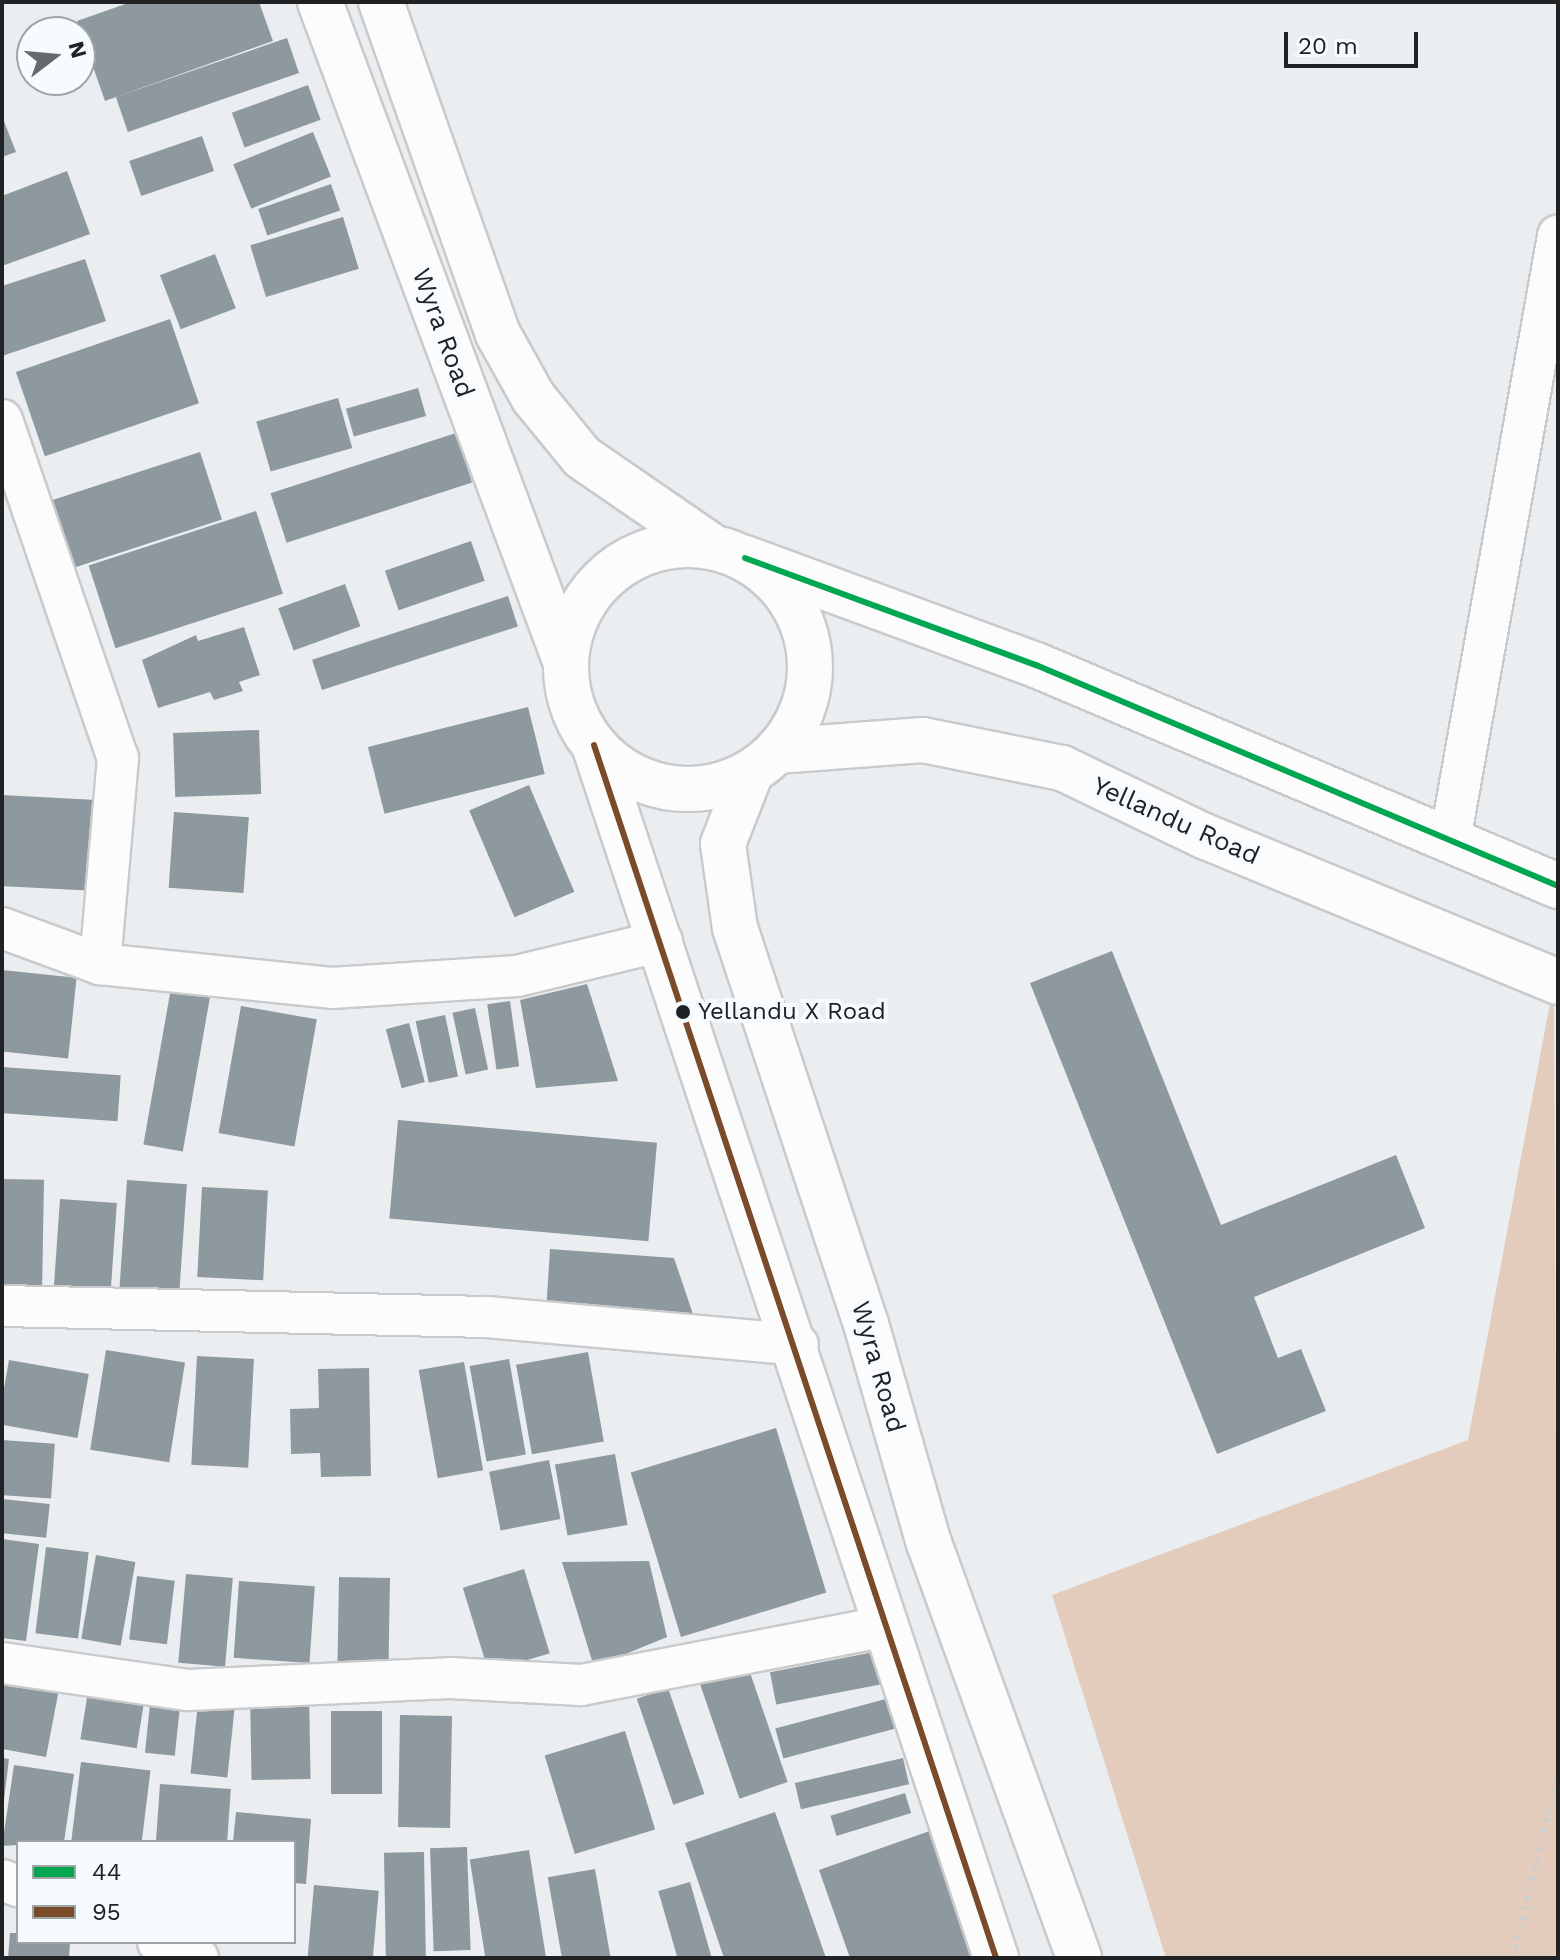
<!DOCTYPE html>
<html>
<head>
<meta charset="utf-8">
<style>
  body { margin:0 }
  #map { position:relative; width:1560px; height:1960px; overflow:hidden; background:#ebeef0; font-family:"Work Sans",sans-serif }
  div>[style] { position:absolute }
  .green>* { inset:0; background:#e3ccbb }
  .building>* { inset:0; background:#8e989f; transform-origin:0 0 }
  .path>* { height:5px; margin-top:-2.5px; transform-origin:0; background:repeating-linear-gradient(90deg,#cccdcd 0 4px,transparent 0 10px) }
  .roads { filter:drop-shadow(2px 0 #c9cacc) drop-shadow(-2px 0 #c9cacc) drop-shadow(0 2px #c9cacc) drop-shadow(0 -2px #c9cacc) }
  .minor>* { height:40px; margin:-20px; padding:0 20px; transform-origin:20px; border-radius:20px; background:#fcfcfd }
  .secondary>* { height:44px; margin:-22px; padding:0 22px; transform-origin:22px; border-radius:22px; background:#fcfcfd }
  .primary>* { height:44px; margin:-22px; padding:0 22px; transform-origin:22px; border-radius:22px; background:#fcfcfd }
  .primary>.ring { margin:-22px; padding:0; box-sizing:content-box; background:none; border:44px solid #fcfcfd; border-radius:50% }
  .bus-1>* { height:6px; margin:-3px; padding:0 3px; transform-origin:3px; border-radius:3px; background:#00a651 }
  .bus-2>* { height:6px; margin:-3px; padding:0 3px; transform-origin:3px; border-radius:3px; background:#7a4b2a }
  .dots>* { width:22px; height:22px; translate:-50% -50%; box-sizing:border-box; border:4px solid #f6fbff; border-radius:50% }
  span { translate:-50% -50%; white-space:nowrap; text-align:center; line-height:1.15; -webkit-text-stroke:8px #f6fbff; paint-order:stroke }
  .bus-label { font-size:24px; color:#202223 }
  .left { translate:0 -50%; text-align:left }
  .street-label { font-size:26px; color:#202223 }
  .frame { position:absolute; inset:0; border:4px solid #202223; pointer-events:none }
  .legend { position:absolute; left:16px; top:1840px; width:280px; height:104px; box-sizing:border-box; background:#f6fbff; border:2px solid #a0a4a7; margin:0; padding:10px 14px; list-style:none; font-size:24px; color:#202223 }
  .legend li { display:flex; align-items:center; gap:16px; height:40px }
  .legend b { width:40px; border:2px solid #a0a4a7 }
  .north { position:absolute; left:16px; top:16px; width:80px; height:80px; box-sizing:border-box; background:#f6fbff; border:2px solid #a0a4a7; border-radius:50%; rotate:74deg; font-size:22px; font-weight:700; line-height:32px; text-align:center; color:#202223 }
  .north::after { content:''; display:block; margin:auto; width:28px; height:36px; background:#67696b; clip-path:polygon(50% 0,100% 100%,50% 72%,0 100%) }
  .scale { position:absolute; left:1284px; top:32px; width:134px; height:36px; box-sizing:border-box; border:4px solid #202223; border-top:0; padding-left:10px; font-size:24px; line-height:28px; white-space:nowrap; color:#202223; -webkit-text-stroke:6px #f6fbff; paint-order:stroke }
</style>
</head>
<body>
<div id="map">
  <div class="green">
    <i style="clip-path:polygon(1554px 982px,1558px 1958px,1166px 1958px,1052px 1595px,1468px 1440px)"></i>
  </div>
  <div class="building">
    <i style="clip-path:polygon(131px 2px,259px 2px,273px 41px,105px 101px,77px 21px)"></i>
    <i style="left:287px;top:38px;width:37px;height:181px;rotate:71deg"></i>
    <i style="left:308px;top:85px;width:37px;height:81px;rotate:70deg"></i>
    <i style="clip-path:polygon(2px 116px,16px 152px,2px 157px)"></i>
    <i style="left:313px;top:132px;width:48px;height:86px;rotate:68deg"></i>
    <i style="left:202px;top:136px;width:37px;height:77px;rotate:71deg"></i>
    <i style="clip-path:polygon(67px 171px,90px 234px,2px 266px,2px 196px)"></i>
    <i style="left:331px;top:184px;width:28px;height:77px;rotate:71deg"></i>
    <i style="left:343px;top:217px;width:54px;height:97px;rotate:73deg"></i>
    <i style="left:215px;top:254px;width:58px;height:59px;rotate:69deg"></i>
    <i style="clip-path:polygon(85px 259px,106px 321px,2px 356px,2px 286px)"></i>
    <i style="left:170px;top:319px;width:89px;height:163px;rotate:71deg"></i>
    <i style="left:418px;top:388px;width:29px;height:75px;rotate:74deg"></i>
    <i style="left:338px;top:398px;width:52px;height:85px;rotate:74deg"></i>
    <i style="left:456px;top:433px;width:52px;height:195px;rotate:72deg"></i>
    <i style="left:200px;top:452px;width:71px;height:155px;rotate:72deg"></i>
    <i style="left:256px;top:511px;width:87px;height:176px;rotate:72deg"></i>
    <i style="left:471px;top:541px;width:42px;height:91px;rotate:71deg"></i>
    <i style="left:345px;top:584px;width:45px;height:71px;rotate:70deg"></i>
    <i style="left:508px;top:596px;width:32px;height:206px;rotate:72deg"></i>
    <i style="clip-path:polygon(244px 627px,260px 675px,239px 682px,243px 691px,214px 700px,210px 692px,158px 708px,142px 660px,196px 635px,198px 641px)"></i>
    <i style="left:528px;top:707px;width:69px;height:165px;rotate:76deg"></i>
    <i style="left:259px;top:730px;width:64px;height:86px;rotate:88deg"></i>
    <i style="left:529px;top:785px;width:116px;height:65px;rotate:67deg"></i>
    <i style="left:2px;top:795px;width:109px;height:91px;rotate:3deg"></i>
    <i style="left:174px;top:812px;width:75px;height:76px;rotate:4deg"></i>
    <i style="clip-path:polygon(1112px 951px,1221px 1225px,1396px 1155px,1425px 1228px,1254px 1297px,1278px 1358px,1301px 1349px,1326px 1411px,1217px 1454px,1030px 983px)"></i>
    <i style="left:2px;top:970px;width:75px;height:81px;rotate:6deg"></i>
    <i style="clip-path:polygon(587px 984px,618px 1081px,536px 1088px,520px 1000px)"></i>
    <i style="left:171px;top:988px;width:40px;height:159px;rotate:10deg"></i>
    <i style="left:510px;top:1001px;width:66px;height:23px;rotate:82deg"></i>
    <i style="left:241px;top:1006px;width:77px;height:129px;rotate:10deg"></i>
    <i style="left:475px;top:1008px;width:63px;height:23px;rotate:78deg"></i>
    <i style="left:445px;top:1015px;width:63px;height:30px;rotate:78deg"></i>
    <i style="left:409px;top:1023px;width:61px;height:24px;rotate:75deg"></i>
    <i style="left:2px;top:1067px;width:119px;height:46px;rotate:4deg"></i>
    <i style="left:398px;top:1120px;width:260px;height:99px;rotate:5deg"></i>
    <i style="left:2px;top:1179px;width:42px;height:118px;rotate:1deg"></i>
    <i style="left:127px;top:1180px;width:60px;height:116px;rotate:4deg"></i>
    <i style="left:202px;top:1187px;width:66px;height:90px;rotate:3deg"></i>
    <i style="left:60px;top:1199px;width:57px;height:101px;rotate:4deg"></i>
    <i style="clip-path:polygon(550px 1249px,674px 1258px,697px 1326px,546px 1313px)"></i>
    <i style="left:106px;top:1350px;width:80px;height:101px;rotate:9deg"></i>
    <i style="left:588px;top:1352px;width:91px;height:73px;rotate:80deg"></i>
    <i style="left:197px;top:1356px;width:57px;height:109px;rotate:3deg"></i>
    <i style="left:509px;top:1359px;width:97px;height:40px;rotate:80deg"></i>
    <i style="left:9px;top:1360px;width:81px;height:65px;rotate:10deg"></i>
    <i style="left:464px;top:1362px;width:110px;height:46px;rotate:80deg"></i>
    <i style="clip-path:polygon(369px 1368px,371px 1476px,321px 1477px,320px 1453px,291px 1454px,290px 1409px,319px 1408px,318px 1369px)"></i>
    <i style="left:776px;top:1428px;width:172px;height:152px;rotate:73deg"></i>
    <i style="left:2px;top:1440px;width:53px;height:55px;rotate:4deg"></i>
    <i style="left:615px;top:1454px;width:72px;height:61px;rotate:80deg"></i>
    <i style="left:549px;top:1460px;width:60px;height:61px;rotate:79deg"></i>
    <i style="left:2px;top:1499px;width:48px;height:34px;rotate:6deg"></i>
    <i style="clip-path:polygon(2px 1539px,39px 1544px,26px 1641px,2px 1638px)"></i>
    <i style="left:46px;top:1547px;width:43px;height:87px;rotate:7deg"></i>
    <i style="left:96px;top:1555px;width:40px;height:85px;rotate:10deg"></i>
    <i style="clip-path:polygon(649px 1561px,667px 1637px,594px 1667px,562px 1562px)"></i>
    <i style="left:524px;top:1569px;width:88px;height:64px;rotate:73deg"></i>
    <i style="left:186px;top:1574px;width:47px;height:89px;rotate:5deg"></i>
    <i style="left:137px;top:1576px;width:38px;height:64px;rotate:7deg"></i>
    <i style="left:339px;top:1577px;width:51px;height:94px;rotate:1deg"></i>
    <i style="left:239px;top:1581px;width:76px;height:77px;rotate:4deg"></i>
    <i style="left:874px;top:1652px;width:33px;height:106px;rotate:79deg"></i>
    <i style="left:746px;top:1661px;width:128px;height:51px;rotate:71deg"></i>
    <i style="clip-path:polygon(2px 1674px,60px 1684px,46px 1757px,2px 1749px)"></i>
    <i style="left:89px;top:1685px;width:57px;height:55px;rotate:9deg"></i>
    <i style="left:668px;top:1688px;width:112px;height:33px;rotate:71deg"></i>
    <i style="left:309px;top:1690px;width:89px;height:59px;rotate:89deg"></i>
    <i style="left:199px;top:1693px;width:37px;height:81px;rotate:6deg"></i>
    <i style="left:151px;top:1695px;width:30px;height:58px;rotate:6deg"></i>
    <i style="left:897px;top:1696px;width:31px;height:126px;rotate:75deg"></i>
    <i style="left:331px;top:1711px;width:51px;height:83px"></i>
    <i style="left:400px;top:1715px;width:52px;height:112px;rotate:1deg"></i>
    <i style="left:625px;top:1731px;width:103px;height:84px;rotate:73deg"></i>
    <i style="clip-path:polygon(2px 1758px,9px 1759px,4px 1800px,2px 1800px)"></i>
    <i style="left:903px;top:1758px;width:27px;height:111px;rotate:77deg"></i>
    <i style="left:81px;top:1762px;width:70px;height:80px;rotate:7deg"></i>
    <i style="clip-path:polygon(14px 1765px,74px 1774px,64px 1842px,2px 1846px)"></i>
    <i style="left:160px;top:1784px;width:71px;height:58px;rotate:4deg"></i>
    <i style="left:905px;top:1793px;width:21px;height:78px;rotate:73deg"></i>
    <i style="clip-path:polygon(236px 1812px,311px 1819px,306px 1884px,294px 1883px,294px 1842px,233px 1842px)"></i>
    <i style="clip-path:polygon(775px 1812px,826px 1958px,724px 1958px,685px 1843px)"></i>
    <i style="clip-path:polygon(941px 1827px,986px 1958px,850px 1958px,819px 1870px)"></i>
    <i style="left:467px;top:1847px;width:103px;height:37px;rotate:88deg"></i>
    <i style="left:529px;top:1850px;width:109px;height:60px;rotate:81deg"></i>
    <i style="left:424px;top:1852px;width:106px;height:40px;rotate:89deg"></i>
    <i style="left:595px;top:1869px;width:90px;height:48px;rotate:80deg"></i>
    <i style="left:690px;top:1882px;width:79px;height:33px;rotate:74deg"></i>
    <i style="left:314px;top:1885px;width:65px;height:73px;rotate:5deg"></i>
    <i style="clip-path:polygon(10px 1933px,18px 1933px,18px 1942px,70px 1942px,69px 1958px,8px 1958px)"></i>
  </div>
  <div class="path">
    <i style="left:1513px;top:1958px;width:191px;rotate:-76.4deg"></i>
  </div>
  <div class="roads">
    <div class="minor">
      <i style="left:2px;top:420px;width:357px;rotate:71.1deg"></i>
      <i style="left:118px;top:758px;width:207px;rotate:95deg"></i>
      <i style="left:1450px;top:840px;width:614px;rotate:-79.86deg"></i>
      <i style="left:2px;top:928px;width:104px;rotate:20.2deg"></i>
      <i style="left:100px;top:964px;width:233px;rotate:5.9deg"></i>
      <i style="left:332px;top:988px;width:185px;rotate:-3.7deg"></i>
      <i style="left:517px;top:976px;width:149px;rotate:-13.6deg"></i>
      <i style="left:2px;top:1306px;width:485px;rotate:1.3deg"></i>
      <i style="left:487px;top:1317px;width:312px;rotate:5.1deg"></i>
      <i style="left:2px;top:1663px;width:188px;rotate:8.3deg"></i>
      <i style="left:188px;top:1690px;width:262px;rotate:-2.6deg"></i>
      <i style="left:450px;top:1678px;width:131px;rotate:3.1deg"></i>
      <i style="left:581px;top:1685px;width:307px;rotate:-10.9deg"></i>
      <i style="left:2px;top:1880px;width:17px;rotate:21deg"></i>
      <i style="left:158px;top:1942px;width:43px;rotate:21.8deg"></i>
    </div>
    <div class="secondary">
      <i style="left:745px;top:558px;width:310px;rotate:20.2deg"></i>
      <i style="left:1036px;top:665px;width:567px;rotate:22.95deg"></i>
      <i style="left:777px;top:751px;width:146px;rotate:-4.3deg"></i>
      <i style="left:923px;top:740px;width:142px;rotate:11.4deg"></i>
      <i style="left:1062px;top:768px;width:157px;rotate:25.6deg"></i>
      <i style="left:1204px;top:836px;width:383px;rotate:22.4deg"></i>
    </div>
    <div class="primary">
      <i style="left:320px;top:2px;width:705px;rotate:69.59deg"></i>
      <i style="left:381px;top:2px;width:352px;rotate:70.6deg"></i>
      <i style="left:498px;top:334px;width:72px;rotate:60.9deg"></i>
      <i style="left:533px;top:397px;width:77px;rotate:50.8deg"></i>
      <i style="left:582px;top:457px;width:155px;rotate:34.5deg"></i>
      <i class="ring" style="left:566px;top:545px;width:200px;height:200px"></i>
      <i style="left:594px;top:745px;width:1278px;rotate:71.66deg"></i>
      <i style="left:751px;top:772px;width:77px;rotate:111.3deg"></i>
      <i style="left:723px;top:844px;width:85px;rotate:81.9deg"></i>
      <i style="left:735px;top:928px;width:417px;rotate:71.7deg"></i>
      <i style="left:866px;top:1324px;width:228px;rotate:74deg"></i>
      <i style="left:929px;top:1543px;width:441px;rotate:70.1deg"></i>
    </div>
  </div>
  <div class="bus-1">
    <i style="left:745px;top:558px;width:310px;rotate:20.2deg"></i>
    <i style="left:1036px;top:665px;width:567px;rotate:22.95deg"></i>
  </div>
  <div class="bus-2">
    <i style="left:594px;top:745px;width:1278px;rotate:71.66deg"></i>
  </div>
  <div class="dots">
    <i style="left:683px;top:1012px;background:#202223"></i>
  </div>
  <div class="bus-label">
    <span class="left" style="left:698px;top:1012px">Yellandu X Road</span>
  </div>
  <div class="street-label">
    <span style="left:443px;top:333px;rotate:70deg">Wyra Road</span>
    <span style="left:1176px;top:821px;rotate:24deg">Yellandu Road</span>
    <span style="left:878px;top:1367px;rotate:74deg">Wyra Road</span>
  </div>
  <div class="frame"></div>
  <ul class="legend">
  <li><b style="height:10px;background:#00a651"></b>44</li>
  <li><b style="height:10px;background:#7a4b2a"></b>95</li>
  </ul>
  <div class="north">N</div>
  <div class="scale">20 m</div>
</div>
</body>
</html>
